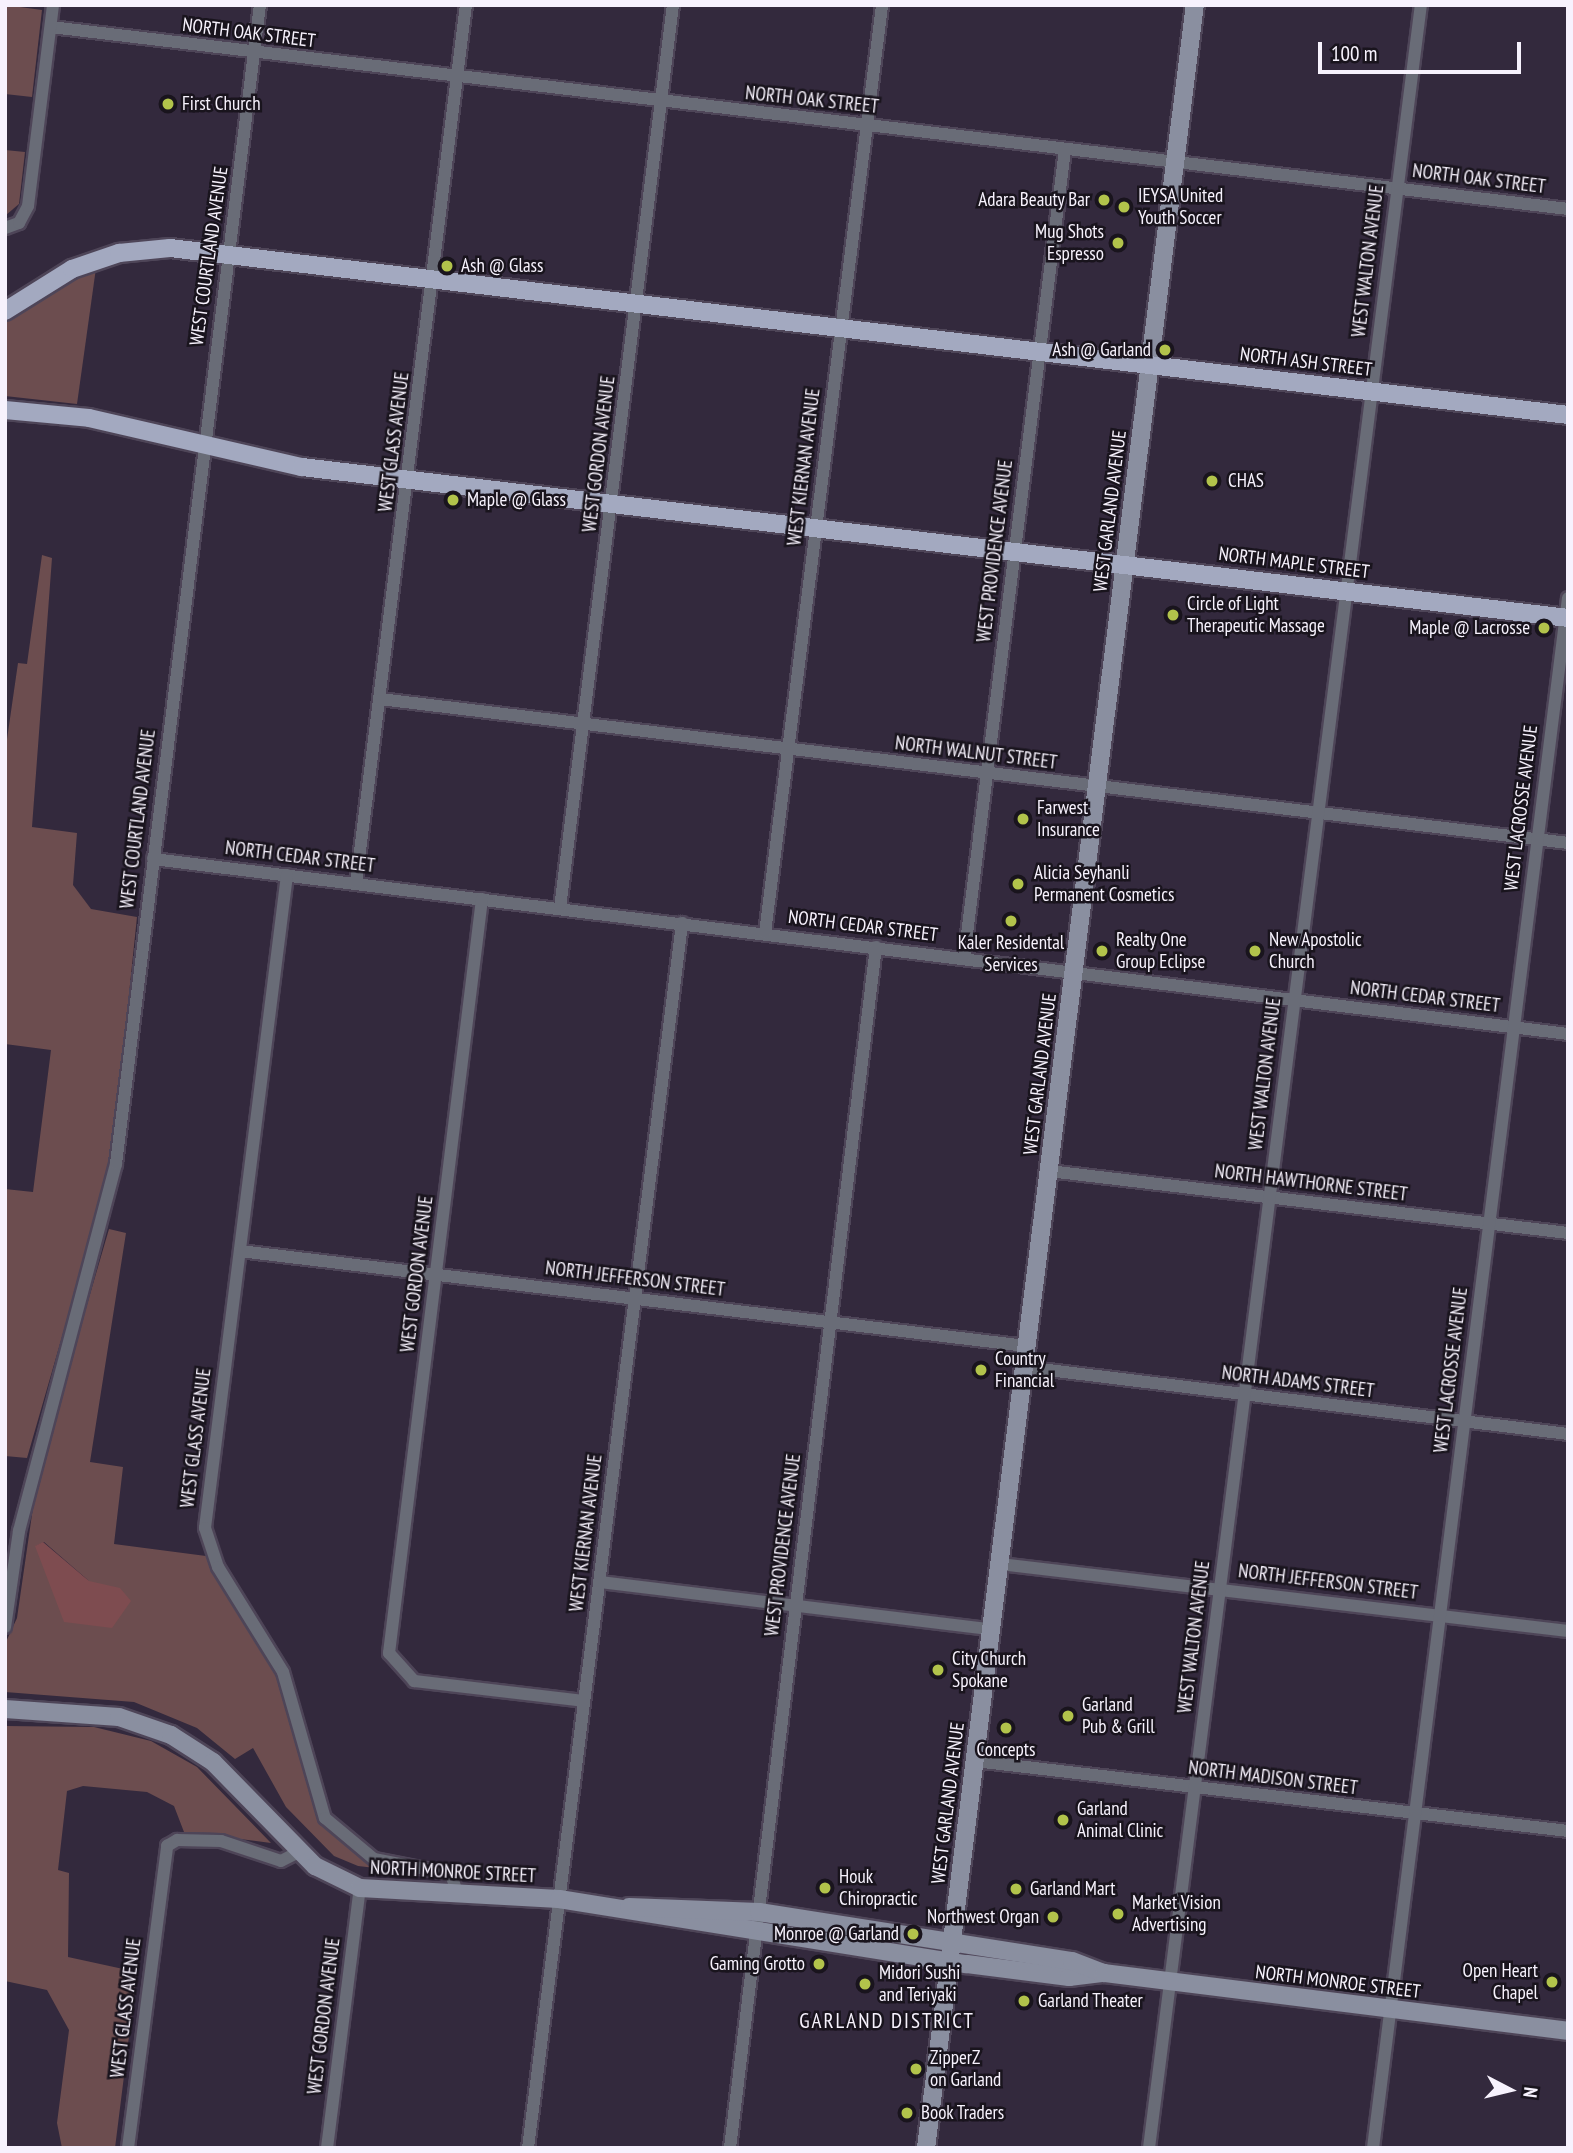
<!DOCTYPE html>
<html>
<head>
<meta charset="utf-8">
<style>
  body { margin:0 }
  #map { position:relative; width:1573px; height:2153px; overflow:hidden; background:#33293d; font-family:"PT Sans Narrow",sans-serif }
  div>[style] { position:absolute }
  .green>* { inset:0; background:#6c4d4f }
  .forest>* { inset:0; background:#7e4c50 }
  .roads { filter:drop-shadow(2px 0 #4e4558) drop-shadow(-2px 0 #4e4558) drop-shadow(0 2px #4e4558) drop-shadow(0 -2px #4e4558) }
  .street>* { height:12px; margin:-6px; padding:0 6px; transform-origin:6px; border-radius:6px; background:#696c77 }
  .secondary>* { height:18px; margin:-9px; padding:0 9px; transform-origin:9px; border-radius:9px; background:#8a8fa0 }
  .primary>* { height:18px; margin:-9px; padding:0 9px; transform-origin:9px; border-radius:9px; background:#a3a9c0 }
  .dots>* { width:19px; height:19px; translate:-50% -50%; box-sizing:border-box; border:4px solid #19141d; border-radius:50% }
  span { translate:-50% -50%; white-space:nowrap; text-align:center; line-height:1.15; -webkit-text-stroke:5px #19141d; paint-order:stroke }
  .street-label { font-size:19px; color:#f7f2fd }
  .poi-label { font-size:19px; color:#f7f2fd }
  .left { translate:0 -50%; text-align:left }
  .right { translate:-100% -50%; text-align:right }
  .neighbourhood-label { font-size:21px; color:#f7f2fd; letter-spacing:2px }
  .frame { position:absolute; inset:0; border:7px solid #f7f2fd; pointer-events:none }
  .north { position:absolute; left:1475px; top:2055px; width:70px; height:70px; -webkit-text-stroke:5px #19141d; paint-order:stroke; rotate:97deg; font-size:19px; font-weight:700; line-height:28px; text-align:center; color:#f7f2fd }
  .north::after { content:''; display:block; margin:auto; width:24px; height:32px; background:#f7f2fd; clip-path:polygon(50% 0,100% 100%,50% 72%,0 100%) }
  .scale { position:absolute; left:1318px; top:42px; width:203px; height:32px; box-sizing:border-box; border:4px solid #f7f2fd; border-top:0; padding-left:9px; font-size:21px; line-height:24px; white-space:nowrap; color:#f7f2fd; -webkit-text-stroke:5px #19141d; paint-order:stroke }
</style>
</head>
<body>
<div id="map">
  <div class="green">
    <i style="clip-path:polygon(5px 5px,42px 10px,32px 97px,5px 94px)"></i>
    <i style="clip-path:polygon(5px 150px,25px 152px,19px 204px,6px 215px)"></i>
    <i style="clip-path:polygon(96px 268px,77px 404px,5px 396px,5px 321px)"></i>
    <i style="clip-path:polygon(42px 555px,52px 558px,32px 827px,77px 833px,73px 885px,91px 909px,137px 917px,111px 1167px,27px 1458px,5px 1456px,5px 1189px,33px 1192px,51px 1050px,5px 1044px,5px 753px,18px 663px,27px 664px)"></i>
    <i style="clip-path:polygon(evenodd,109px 1229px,126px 1233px,90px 1462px,123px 1467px,114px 1544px,206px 1556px,272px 1661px,320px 1818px,365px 1858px,435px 1875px,358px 1866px,334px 1856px,286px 1807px,253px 1748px,235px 1759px,197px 1728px,134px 1702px,5px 1692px,5px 1644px,17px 1618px,38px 1473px,109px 1229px,44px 1542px,89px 1581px,36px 1546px,44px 1542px)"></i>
    <i style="clip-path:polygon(5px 1726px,94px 1727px,151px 1741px,197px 1767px,271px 1843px,184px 1832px,174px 1806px,147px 1792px,83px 1786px,67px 1791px,58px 1870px,69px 1873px,68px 1957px,137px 1972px,115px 2148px,62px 2148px,57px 2123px,69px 2030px,47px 1990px,5px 1981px)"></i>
  </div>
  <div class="forest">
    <i style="clip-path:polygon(43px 1542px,89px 1581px,120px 1588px,131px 1601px,112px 1628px,64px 1622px,35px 1546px)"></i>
  </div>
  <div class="roads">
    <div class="street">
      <i style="left:51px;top:27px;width:1528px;rotate:6.84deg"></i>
      <i style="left:5px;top:228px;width:15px;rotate:-20deg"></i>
      <i style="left:19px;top:223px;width:19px;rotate:-62deg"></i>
      <i style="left:28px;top:206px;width:203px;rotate:-82.9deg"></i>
      <i style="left:380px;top:699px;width:1197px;rotate:6.91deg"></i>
      <i style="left:153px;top:859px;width:1426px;rotate:7.05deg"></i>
      <i style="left:287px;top:875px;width:658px;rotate:97.16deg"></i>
      <i style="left:205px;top:1528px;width:41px;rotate:71.6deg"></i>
      <i style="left:218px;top:1567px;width:123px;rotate:58.2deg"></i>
      <i style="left:283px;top:1672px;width:152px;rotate:74deg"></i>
      <i style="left:325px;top:1818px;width:64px;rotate:39.9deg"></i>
      <i style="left:374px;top:1859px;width:78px;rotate:11deg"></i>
      <i style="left:451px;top:1874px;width:20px;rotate:72deg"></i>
      <i style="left:356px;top:883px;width:885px;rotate:-82.86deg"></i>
      <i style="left:482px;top:899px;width:760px;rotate:97.03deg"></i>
      <i style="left:389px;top:1653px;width:38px;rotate:48deg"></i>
      <i style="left:414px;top:1681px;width:171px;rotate:6.7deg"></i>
      <i style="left:560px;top:908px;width:910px;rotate:-82.87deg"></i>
      <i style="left:765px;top:933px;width:935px;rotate:-82.81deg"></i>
      <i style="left:964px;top:958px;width:815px;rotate:-82.88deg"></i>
      <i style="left:1049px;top:1171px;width:523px;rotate:6.81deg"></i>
      <i style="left:240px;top:1251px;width:792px;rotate:6.89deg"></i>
      <i style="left:1024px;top:1367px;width:548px;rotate:7.02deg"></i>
      <i style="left:1000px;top:1564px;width:572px;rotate:6.73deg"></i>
      <i style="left:600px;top:1582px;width:394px;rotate:6.9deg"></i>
      <i style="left:5px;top:1627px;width:97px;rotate:-81.7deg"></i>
      <i style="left:19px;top:1531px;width:380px;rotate:-75.2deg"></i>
      <i style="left:116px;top:1164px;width:1168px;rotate:-82.92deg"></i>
      <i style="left:975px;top:1761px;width:597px;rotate:6.73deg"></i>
      <i style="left:128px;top:2148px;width:305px;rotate:-82.6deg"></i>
      <i style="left:167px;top:1846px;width:12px;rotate:-31deg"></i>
      <i style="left:177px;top:1840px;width:44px;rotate:1.3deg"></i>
      <i style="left:221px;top:1841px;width:63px;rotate:18.4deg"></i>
      <i style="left:281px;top:1861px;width:20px;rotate:-27deg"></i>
      <i style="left:327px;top:2148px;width:262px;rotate:-82.8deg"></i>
      <i style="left:528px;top:2148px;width:1235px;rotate:-82.83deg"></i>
      <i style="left:730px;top:2148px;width:1210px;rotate:-83.07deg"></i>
      <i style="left:1149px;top:2148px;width:2160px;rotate:-82.77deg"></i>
      <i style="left:1373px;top:2148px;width:1562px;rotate:-82.83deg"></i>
    </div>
    <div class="secondary">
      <i style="left:5px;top:1709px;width:114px;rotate:4deg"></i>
      <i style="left:119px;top:1717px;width:55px;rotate:19.1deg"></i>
      <i style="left:171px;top:1735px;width:50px;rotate:32.7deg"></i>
      <i style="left:213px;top:1762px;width:146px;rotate:45.6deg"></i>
      <i style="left:315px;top:1866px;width:50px;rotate:26.1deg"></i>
      <i style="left:360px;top:1888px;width:199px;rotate:3.2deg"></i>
      <i style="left:559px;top:1899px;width:413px;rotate:9.1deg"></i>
      <i style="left:967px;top:1964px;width:103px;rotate:7.3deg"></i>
      <i style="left:1069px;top:1977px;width:35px;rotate:-7deg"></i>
      <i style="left:629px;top:1907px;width:130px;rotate:2.2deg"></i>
      <i style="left:759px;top:1912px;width:317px;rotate:8.9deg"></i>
      <i style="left:1072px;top:1961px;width:34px;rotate:21deg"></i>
      <i style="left:1104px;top:1973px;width:468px;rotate:7.1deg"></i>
      <i style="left:926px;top:2148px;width:2160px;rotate:-82.85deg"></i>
    </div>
    <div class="primary">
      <i style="left:5px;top:311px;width:79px;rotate:-32.1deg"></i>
      <i style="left:72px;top:269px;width:50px;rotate:-18.8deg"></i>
      <i style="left:119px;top:253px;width:51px;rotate:-5.6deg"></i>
      <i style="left:170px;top:248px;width:1408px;rotate:6.81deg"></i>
      <i style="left:5px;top:410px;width:84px;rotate:5.4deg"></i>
      <i style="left:89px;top:418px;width:219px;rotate:13deg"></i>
      <i style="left:302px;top:467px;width:1275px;rotate:6.8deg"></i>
    </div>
  </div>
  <div class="dots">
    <i style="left:168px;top:104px;background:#b2c34b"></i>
    <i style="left:1104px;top:200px;background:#b2c34b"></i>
    <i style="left:1124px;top:207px;background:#b2c34b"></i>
    <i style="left:1118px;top:243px;background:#b2c34b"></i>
    <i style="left:447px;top:266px;background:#b2c34b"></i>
    <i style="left:1165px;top:350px;background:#b2c34b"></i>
    <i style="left:1212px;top:481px;background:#b2c34b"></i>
    <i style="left:453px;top:500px;background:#b2c34b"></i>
    <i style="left:1173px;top:615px;background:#b2c34b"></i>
    <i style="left:1544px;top:628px;background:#b2c34b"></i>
    <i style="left:1023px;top:819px;background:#b2c34b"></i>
    <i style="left:1018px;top:884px;background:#b2c34b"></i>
    <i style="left:1011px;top:921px;background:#b2c34b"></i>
    <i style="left:1102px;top:951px;background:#b2c34b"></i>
    <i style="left:1255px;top:951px;background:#b2c34b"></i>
    <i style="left:981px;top:1370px;background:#b2c34b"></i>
    <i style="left:938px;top:1670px;background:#b2c34b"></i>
    <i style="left:1068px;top:1716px;background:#b2c34b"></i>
    <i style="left:1006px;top:1728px;background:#b2c34b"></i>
    <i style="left:1063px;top:1820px;background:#b2c34b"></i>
    <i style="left:825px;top:1888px;background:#b2c34b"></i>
    <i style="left:1016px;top:1889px;background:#b2c34b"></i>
    <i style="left:1118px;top:1914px;background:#b2c34b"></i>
    <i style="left:1053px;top:1917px;background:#b2c34b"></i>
    <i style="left:913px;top:1934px;background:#b2c34b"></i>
    <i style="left:819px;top:1964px;background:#b2c34b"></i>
    <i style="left:1552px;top:1982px;background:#b2c34b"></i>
    <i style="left:865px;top:1984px;background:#b2c34b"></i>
    <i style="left:1024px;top:2001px;background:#b2c34b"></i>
    <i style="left:916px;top:2069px;background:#b2c34b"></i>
    <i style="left:907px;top:2113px;background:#b2c34b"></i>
  </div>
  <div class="street-label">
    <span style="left:249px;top:33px;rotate:7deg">NORTH OAK STREET</span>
    <span style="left:812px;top:100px;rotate:6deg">NORTH OAK STREET</span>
    <span style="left:1479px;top:179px;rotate:7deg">NORTH OAK STREET</span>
    <span style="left:209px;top:256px;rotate:-82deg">WEST COURTLAND AVENUE</span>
    <span style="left:1368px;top:261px;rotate:-83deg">WEST WALTON AVENUE</span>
    <span style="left:1306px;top:362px;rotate:7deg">NORTH ASH STREET</span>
    <span style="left:394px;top:442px;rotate:-83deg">WEST GLASS AVENUE</span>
    <span style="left:599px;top:454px;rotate:-83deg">WEST GORDON AVENUE</span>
    <span style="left:804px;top:467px;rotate:-83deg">WEST KIERNAN AVENUE</span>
    <span style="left:1110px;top:511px;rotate:-83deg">WEST GARLAND AVENUE</span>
    <span style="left:995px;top:551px;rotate:-83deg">WEST PROVIDENCE AVENUE</span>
    <span style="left:1294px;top:563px;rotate:7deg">NORTH MAPLE STREET</span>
    <span style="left:976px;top:753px;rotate:7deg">NORTH WALNUT STREET</span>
    <span style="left:1521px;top:808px;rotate:-83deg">WEST LACROSSE AVENUE</span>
    <span style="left:138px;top:819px;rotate:-83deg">WEST COURTLAND AVENUE</span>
    <span style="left:300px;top:857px;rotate:7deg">NORTH CEDAR STREET</span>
    <span style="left:863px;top:926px;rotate:7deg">NORTH CEDAR STREET</span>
    <span style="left:1425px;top:997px;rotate:7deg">NORTH CEDAR STREET</span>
    <span style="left:1040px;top:1074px;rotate:-83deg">WEST GARLAND AVENUE</span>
    <span style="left:1265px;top:1074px;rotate:-83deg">WEST WALTON AVENUE</span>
    <span style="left:1311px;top:1183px;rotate:7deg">NORTH HAWTHORNE STREET</span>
    <span style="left:417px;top:1274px;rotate:-83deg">WEST GORDON AVENUE</span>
    <span style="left:635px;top:1279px;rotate:7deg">NORTH JEFFERSON STREET</span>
    <span style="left:1451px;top:1370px;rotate:-83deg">WEST LACROSSE AVENUE</span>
    <span style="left:1298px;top:1382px;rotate:7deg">NORTH ADAMS STREET</span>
    <span style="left:196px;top:1438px;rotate:-83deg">WEST GLASS AVENUE</span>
    <span style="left:586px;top:1533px;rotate:-83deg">WEST KIERNAN AVENUE</span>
    <span style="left:783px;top:1545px;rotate:-83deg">WEST PROVIDENCE AVENUE</span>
    <span style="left:1328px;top:1582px;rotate:7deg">NORTH JEFFERSON STREET</span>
    <span style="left:1194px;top:1637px;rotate:-83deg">WEST WALTON AVENUE</span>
    <span style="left:1273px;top:1778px;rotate:7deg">NORTH MADISON STREET</span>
    <span style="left:948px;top:1803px;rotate:-83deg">WEST GARLAND AVENUE</span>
    <span style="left:453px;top:1872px;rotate:3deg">NORTH MONROE STREET</span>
    <span style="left:1338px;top:1982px;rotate:7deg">NORTH MONROE STREET</span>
    <span style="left:126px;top:2008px;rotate:-83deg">WEST GLASS AVENUE</span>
    <span style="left:324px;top:2016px;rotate:-83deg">WEST GORDON AVENUE</span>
  </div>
  <div class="poi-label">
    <span class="left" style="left:182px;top:104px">First Church</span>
    <span class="left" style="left:1138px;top:207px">IEYSA United<br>Youth Soccer</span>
    <span class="right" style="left:1090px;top:200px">Adara Beauty Bar</span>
    <span class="right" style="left:1104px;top:243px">Mug Shots<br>Espresso</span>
    <span class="left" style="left:461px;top:266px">Ash @ Glass</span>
    <span class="right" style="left:1151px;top:350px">Ash @ Garland</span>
    <span class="left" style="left:1228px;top:481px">CHAS</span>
    <span class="left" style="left:467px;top:500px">Maple @ Glass</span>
    <span class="left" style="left:1187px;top:615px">Circle of Light<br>Therapeutic Massage</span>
    <span class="right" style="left:1530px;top:628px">Maple @ Lacrosse</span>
    <span class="left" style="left:1037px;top:819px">Farwest<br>Insurance</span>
    <span class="left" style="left:1034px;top:884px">Alicia Seyhanli<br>Permanent Cosmetics</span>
    <span class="left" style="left:1116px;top:951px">Realty One<br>Group Eclipse</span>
    <span class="left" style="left:1269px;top:951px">New Apostolic<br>Church</span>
    <span style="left:1011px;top:954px">Kaler Residental<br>Services</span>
    <span class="left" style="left:995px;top:1370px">Country<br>Financial</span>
    <span class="left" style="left:952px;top:1670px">City Church<br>Spokane</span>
    <span class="left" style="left:1082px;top:1716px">Garland<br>Pub &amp; Grill</span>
    <span style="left:1006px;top:1750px">Concepts</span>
    <span class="left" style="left:1077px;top:1820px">Garland<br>Animal Clinic</span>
    <span class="left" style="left:839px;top:1888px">Houk<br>Chiropractic</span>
    <span class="left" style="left:1030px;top:1889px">Garland Mart</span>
    <span class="left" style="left:1132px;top:1914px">Market Vision<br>Advertising</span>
    <span class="right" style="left:1039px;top:1917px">Northwest Organ</span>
    <span class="right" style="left:899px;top:1934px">Monroe @ Garland</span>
    <span class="right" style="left:805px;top:1964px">Gaming Grotto</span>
    <span class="right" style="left:1538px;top:1982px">Open Heart<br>Chapel</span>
    <span class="left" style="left:879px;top:1984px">Midori Sushi<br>and Teriyaki</span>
    <span class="left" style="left:1038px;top:2001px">Garland Theater</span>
    <span class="left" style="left:930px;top:2069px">ZipperZ<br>on Garland</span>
    <span class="left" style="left:921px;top:2113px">Book Traders</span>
  </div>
  <div class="neighbourhood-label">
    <span style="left:887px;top:2021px">GARLAND DISTRICT</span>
  </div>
  <div class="frame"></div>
  <div class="north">N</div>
  <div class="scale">100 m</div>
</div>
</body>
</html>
